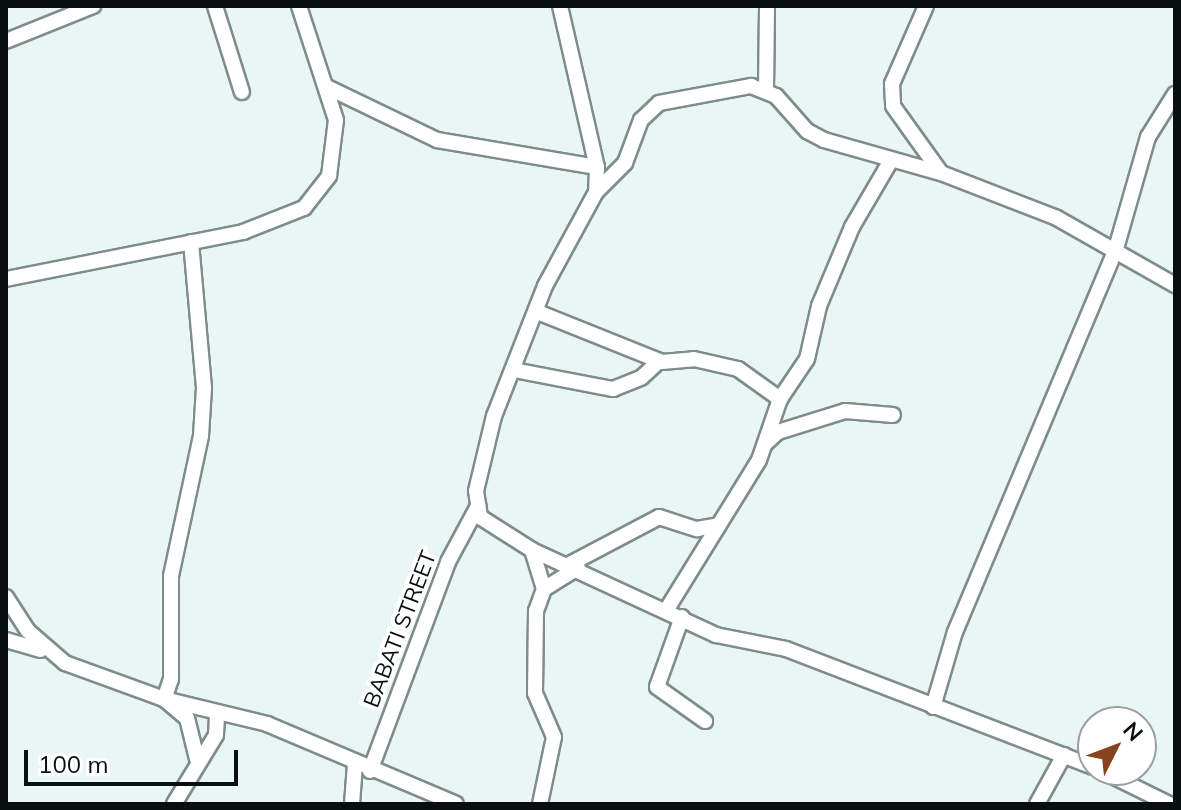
<!DOCTYPE html>
<html>
<head>
<meta charset="utf-8">
<style>
  body { margin:0 }
  #map { position:relative; width:1181px; height:810px; overflow:hidden; background:#e8f7f5; font-family:Mulish,sans-serif }
  div>[style] { position:absolute }
  .roads { filter:drop-shadow(2px 0 #7e8c8a) drop-shadow(-2px 0 #7e8c8a) drop-shadow(0 2px #7e8c8a) drop-shadow(0 -2px #7e8c8a) }
  .minor>* { height:14px; margin:-7px; padding:0 7px; transform-origin:7px; border-radius:7px; background:#fff }
  span { translate:-50% -50%; white-space:nowrap; text-align:center; line-height:1.15; -webkit-text-stroke:8px #fff; paint-order:stroke }
  .street-label { font-size:22px; color:#090e0e }
  .frame { position:absolute; inset:0; border:8px solid #090e0e; pointer-events:none }
  .north { position:absolute; left:1077px; top:706px; width:80px; height:80px; box-sizing:border-box; background:#fff; border:2px solid #9d9f9f; border-radius:50%; rotate:48deg; font-size:22px; font-weight:700; line-height:32px; text-align:center; color:#090e0e }
  .north::after { content:''; display:block; margin:auto; width:28px; height:36px; background:#894220; clip-path:polygon(50% 0,100% 100%,50% 72%,0 100%) }
  .scale { position:absolute; left:24px; top:750px; width:214px; height:36px; box-sizing:border-box; border:4px solid #090e0e; border-top:0; padding-left:10px; font-size:24px; line-height:28px; white-space:nowrap; color:#090e0e; -webkit-text-stroke:6px #fff; paint-order:stroke }
</style>
</head>
<body>
<div id="map">
  <div class="roads">
    <div class="minor">
      <i style="left:215px;top:6px;width:90px;rotate:72.6deg"></i>
      <i style="left:560px;top:6px;width:165px;rotate:77.1deg"></i>
      <i style="left:597px;top:167px;width:25px;rotate:92deg"></i>
      <i style="left:596px;top:192px;width:107px;rotate:118.5deg"></i>
      <i style="left:545px;top:286px;width:140px;rotate:111.4deg"></i>
      <i style="left:494px;top:416px;width:77px;rotate:103.5deg"></i>
      <i style="left:476px;top:491px;width:26px;rotate:81deg"></i>
      <i style="left:480px;top:517px;width:62px;rotate:32.4deg"></i>
      <i style="left:532px;top:550px;width:203px;rotate:24.8deg"></i>
      <i style="left:716px;top:635px;width:71px;rotate:11.3deg"></i>
      <i style="left:786px;top:649px;width:329px;rotate:21deg"></i>
      <i style="left:926px;top:6px;width:85px;rotate:113.6deg"></i>
      <i style="left:892px;top:84px;width:22px;rotate:87deg"></i>
      <i style="left:893px;top:106px;width:82px;rotate:54.4deg"></i>
      <i style="left:6px;top:41px;width:94px;rotate:-21.9deg"></i>
      <i style="left:327px;top:87px;width:122px;rotate:25.7deg"></i>
      <i style="left:437px;top:140px;width:162px;rotate:9.6deg"></i>
      <i style="left:766px;top:90px;width:84px;rotate:-89.3deg"></i>
      <i style="left:596px;top:192px;width:41px;rotate:-45deg"></i>
      <i style="left:625px;top:163px;width:46px;rotate:-69.6deg"></i>
      <i style="left:641px;top:120px;width:25px;rotate:-43deg"></i>
      <i style="left:659px;top:103px;width:94px;rotate:-10.5deg"></i>
      <i style="left:751px;top:86px;width:27px;rotate:22deg"></i>
      <i style="left:776px;top:96px;width:47px;rotate:48.5deg"></i>
      <i style="left:807px;top:131px;width:19px;rotate:28deg"></i>
      <i style="left:824px;top:140px;width:122px;rotate:15.8deg"></i>
      <i style="left:941px;top:173px;width:124px;rotate:21.2deg"></i>
      <i style="left:1057px;top:218px;width:136px;rotate:29.6deg"></i>
      <i style="left:191px;top:242px;width:147px;rotate:84.9deg"></i>
      <i style="left:204px;top:388px;width:48px;rotate:93.6deg"></i>
      <i style="left:201px;top:436px;width:143px;rotate:102.1deg"></i>
      <i style="left:171px;top:576px;width:103px;rotate:90deg"></i>
      <i style="left:171px;top:679px;width:21px;rotate:109deg"></i>
      <i style="left:164px;top:699px;width:30px;rotate:40deg"></i>
      <i style="left:187px;top:718px;width:42px;rotate:76.3deg"></i>
      <i style="left:6px;top:279px;width:242px;rotate:-11.2deg"></i>
      <i style="left:243px;top:232px;width:66px;rotate:-21.5deg"></i>
      <i style="left:304px;top:208px;width:41px;rotate:-52deg"></i>
      <i style="left:329px;top:176px;width:56px;rotate:-82.9deg"></i>
      <i style="left:336px;top:120px;width:120px;rotate:-108deg"></i>
      <i style="left:540px;top:313px;width:131px;rotate:21.9deg"></i>
      <i style="left:662px;top:362px;width:32px;rotate:-5deg"></i>
      <i style="left:694px;top:359px;width:45px;rotate:12.8deg"></i>
      <i style="left:738px;top:369px;width:52px;rotate:35.5deg"></i>
      <i style="left:514px;top:370px;width:101px;rotate:10.9deg"></i>
      <i style="left:613px;top:389px;width:31px;rotate:-22deg"></i>
      <i style="left:642px;top:377px;width:23px;rotate:-43deg"></i>
      <i style="left:765px;top:444px;width:18px;rotate:-43deg"></i>
      <i style="left:778px;top:432px;width:70px;rotate:-17.4deg"></i>
      <i style="left:845px;top:411px;width:48px;rotate:4.8deg"></i>
      <i style="left:532px;top:550px;width:41px;rotate:72.9deg"></i>
      <i style="left:568px;top:565px;width:103px;rotate:-27.8deg"></i>
      <i style="left:659px;top:517px;width:40px;rotate:18deg"></i>
      <i style="left:697px;top:529px;width:22px;rotate:-10deg"></i>
      <i style="left:6px;top:597px;width:40px;rotate:57.1deg"></i>
      <i style="left:28px;top:631px;width:49px;rotate:40.9deg"></i>
      <i style="left:65px;top:663px;width:105px;rotate:20deg"></i>
      <i style="left:164px;top:699px;width:106px;rotate:13.6deg"></i>
      <i style="left:267px;top:724px;width:205px;rotate:22.9deg"></i>
      <i style="left:667px;top:609px;width:175px;rotate:-58.3deg"></i>
      <i style="left:759px;top:460px;width:65px;rotate:-71deg"></i>
      <i style="left:780px;top:399px;width:48px;rotate:-56deg"></i>
      <i style="left:807px;top:359px;width:54px;rotate:-77.2deg"></i>
      <i style="left:819px;top:306px;width:86px;rotate:-67.3deg"></i>
      <i style="left:852px;top:227px;width:75px;rotate:-59.7deg"></i>
      <i style="left:682px;top:617px;width:74px;rotate:109.7deg"></i>
      <i style="left:657px;top:687px;width:59px;rotate:35.3deg"></i>
      <i style="left:6px;top:640px;width:36px;rotate:16deg"></i>
      <i style="left:933px;top:707px;width:78px;rotate:-73.7deg"></i>
      <i style="left:955px;top:632px;width:412px;rotate:-67.2deg"></i>
      <i style="left:1115px;top:252px;width:120px;rotate:-74deg"></i>
      <i style="left:1148px;top:137px;width:51px;rotate:-57.9deg"></i>
      <i style="left:1100px;top:770px;width:77px;rotate:26.2deg"></i>
      <i style="left:370px;top:771px;width:223px;rotate:-69.5deg"></i>
      <i style="left:448px;top:562px;width:64px;rotate:-61.8deg"></i>
      <i style="left:174px;top:804px;width:81px;rotate:-58.7deg"></i>
      <i style="left:216px;top:735px;width:21px;rotate:-87deg"></i>
      <i style="left:352px;top:804px;width:40px;rotate:-85.7deg"></i>
      <i style="left:540px;top:804px;width:68px;rotate:-78.2deg"></i>
      <i style="left:554px;top:737px;width:48px;rotate:-113.4deg"></i>
      <i style="left:535px;top:693px;width:82px;rotate:-89.3deg"></i>
      <i style="left:536px;top:611px;width:23px;rotate:-70deg"></i>
      <i style="left:544px;top:589px;width:40px;rotate:-32deg"></i>
      <i style="left:1037px;top:804px;width:56px;rotate:-61.1deg"></i>
    </div>
  </div>
  <div class="street-label">
    <span style="left:400px;top:629px;rotate:-69deg">BABATI STREET</span>
  </div>
  <div class="frame"></div>
  <div class="north">N</div>
  <div class="scale">100 m</div>
</div>
</body>
</html>
